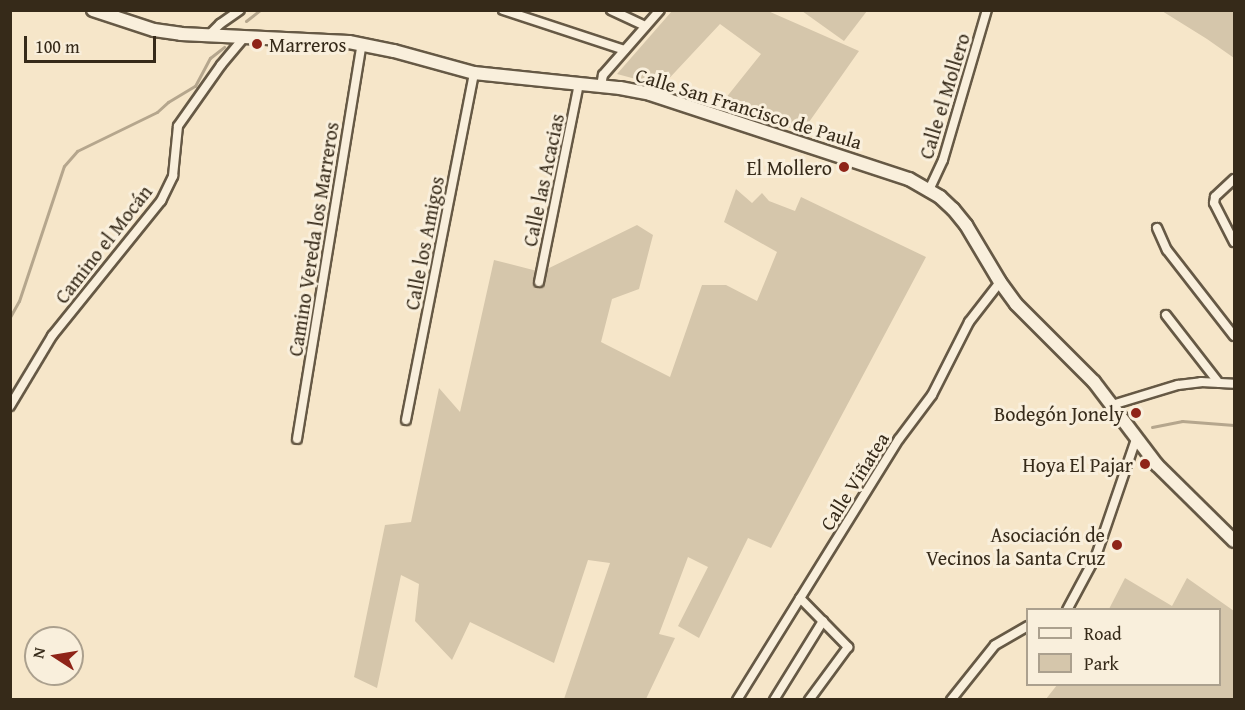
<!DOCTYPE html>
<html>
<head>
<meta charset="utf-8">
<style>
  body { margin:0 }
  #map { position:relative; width:1245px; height:710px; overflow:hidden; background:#f6e6c9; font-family:"Gentium Book Plus",serif }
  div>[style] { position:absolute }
  .green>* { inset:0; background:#d5c6ab }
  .stream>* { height:3px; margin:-1.5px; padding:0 1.5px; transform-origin:1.5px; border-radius:1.5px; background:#b5a68d }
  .roads { filter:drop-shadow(2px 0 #665945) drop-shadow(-2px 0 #665945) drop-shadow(0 2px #665945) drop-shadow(0 -2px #665945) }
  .street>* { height:8px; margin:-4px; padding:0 4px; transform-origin:4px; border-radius:4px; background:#f9efdc }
  .secondary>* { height:12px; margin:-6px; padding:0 6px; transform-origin:6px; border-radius:6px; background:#f9efdc }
  .dots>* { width:16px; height:16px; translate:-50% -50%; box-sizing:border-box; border:3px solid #f9efdc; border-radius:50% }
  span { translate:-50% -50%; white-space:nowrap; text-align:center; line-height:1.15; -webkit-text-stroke:6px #f9efdc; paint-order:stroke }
  .poi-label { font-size:20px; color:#362a19 }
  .left { translate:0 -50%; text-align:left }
  .right { translate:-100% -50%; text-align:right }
  .street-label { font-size:20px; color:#362a19 }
  .frame { position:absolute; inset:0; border:12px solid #362a19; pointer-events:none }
  .legend { position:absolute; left:1026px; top:608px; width:195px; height:78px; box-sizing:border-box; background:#f9efdc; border:2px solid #aba08e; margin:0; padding:8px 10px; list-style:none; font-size:18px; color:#362a19 }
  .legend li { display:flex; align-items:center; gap:12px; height:30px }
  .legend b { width:30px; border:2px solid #aba08e }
  .north { position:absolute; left:24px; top:626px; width:60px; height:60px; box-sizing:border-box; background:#f9efdc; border:2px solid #aba08e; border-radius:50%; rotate:282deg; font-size:16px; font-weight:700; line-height:24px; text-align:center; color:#362a19 }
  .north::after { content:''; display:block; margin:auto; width:21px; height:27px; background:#8f2418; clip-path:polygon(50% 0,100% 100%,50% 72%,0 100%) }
  .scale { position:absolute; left:24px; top:36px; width:132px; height:27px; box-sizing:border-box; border:3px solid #362a19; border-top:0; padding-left:8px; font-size:18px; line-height:21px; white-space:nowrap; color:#362a19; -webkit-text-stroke:4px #f9efdc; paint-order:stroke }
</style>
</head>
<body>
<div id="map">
  <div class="green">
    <i style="clip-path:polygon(672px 11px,768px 11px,859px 51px,802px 132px,721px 104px,761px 54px,720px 24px,662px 86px,617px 74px)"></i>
    <i style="clip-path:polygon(802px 11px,867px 11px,844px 41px)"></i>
    <i style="clip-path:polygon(1162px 11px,1234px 11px,1234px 58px,1207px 39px)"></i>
    <i style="clip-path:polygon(736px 189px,752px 203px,762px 193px,769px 201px,795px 211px,801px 197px,926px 257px,771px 548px,748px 538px,699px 638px,678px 626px,708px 567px,688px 557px,659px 634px,675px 638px,646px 699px,564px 699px,610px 563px,588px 560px,554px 663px,470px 622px,452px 660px,415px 621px,419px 584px,401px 575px,377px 688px,354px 677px,385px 525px,411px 522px,439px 388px,460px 412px,494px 260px,541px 272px,637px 225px,653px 235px,639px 289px,612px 299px,601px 342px,670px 377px,702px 285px,726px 285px,757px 301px,777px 252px,724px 222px)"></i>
    <i style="clip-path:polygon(1125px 578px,1172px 606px,1187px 578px,1234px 611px,1234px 699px,1046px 699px,1057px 685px,1220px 684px,1220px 610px,1109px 609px)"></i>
  </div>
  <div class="stream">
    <i style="left:246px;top:21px;width:18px;rotate:-38deg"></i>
    <i style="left:10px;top:317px;width:18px;rotate:-61deg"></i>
    <i style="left:19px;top:301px;width:142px;rotate:-71.6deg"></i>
    <i style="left:64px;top:166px;width:20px;rotate:-49deg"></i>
    <i style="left:77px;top:151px;width:89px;rotate:-26deg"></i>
    <i style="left:157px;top:112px;width:15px;rotate:-42deg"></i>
    <i style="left:168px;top:102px;width:31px;rotate:-31deg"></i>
    <i style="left:195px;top:86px;width:32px;rotate:-62deg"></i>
    <i style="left:210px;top:58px;width:18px;rotate:-38deg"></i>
    <i style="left:1152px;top:427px;width:31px;rotate:-11deg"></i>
    <i style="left:1182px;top:421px;width:52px;rotate:4.4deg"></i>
  </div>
  <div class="roads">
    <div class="street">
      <i style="left:503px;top:10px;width:128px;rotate:18.2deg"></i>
      <i style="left:611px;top:10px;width:38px;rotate:25deg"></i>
      <i style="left:208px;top:36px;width:17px;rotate:-45deg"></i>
      <i style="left:220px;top:24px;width:24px;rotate:-35deg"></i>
      <i style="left:601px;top:86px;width:11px;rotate:-80deg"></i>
      <i style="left:603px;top:75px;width:86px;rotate:-48.8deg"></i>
      <i style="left:1234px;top:179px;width:26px;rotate:137deg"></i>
      <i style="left:1215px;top:197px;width:6px;rotate:99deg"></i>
      <i style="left:1214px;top:203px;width:44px;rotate:62.9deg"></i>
      <i style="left:929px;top:190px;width:33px;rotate:-65deg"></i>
      <i style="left:943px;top:160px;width:156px;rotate:-73.7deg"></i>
      <i style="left:1157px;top:228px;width:24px;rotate:66deg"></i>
      <i style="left:1167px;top:250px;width:109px;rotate:52.1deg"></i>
      <i style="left:539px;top:282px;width:202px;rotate:-78.6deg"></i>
      <i style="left:1166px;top:315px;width:86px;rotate:52.1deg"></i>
      <i style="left:1112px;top:405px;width:69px;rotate:-16.9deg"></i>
      <i style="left:1178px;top:385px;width:23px;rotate:-7deg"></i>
      <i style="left:1201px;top:382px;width:33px;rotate:3deg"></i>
      <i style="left:10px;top:406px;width:82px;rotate:-59deg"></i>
      <i style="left:52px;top:336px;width:174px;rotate:-51.1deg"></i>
      <i style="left:161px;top:201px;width:28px;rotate:-64deg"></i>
      <i style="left:173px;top:176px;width:50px;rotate:-84.3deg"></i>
      <i style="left:178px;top:126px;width:75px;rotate:-54.8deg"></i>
      <i style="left:221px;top:65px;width:35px;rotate:-50deg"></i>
      <i style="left:406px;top:420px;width:354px;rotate:-78.9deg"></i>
      <i style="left:297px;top:439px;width:400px;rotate:-80.7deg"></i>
      <i style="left:800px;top:598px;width:69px;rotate:45.6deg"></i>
      <i style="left:848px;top:647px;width:66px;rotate:126.3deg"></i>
      <i style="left:1067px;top:610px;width:61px;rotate:-61.8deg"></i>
      <i style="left:1096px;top:556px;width:124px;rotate:-71.1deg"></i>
      <i style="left:737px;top:700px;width:307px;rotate:-58.2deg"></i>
      <i style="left:899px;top:439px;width:55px;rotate:-53.1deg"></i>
      <i style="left:932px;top:395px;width:82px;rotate:-63.1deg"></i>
      <i style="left:969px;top:322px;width:51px;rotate:-52.2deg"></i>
      <i style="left:774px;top:700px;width:93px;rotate:-58.2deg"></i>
      <i style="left:951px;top:700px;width:70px;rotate:-51.3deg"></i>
      <i style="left:995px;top:645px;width:38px;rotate:-30deg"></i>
    </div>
    <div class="secondary">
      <i style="left:93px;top:10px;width:64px;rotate:18.2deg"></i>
      <i style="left:154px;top:30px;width:27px;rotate:8deg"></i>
      <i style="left:181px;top:34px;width:168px;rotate:2.7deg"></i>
      <i style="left:349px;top:42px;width:46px;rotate:11.3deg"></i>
      <i style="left:394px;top:51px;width:83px;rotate:15.4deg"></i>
      <i style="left:474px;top:73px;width:147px;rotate:5.9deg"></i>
      <i style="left:620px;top:88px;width:31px;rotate:11deg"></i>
      <i style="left:650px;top:94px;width:273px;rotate:18.2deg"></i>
      <i style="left:909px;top:179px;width:36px;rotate:30deg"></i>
      <i style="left:940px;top:197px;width:18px;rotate:43deg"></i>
      <i style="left:953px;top:209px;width:21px;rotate:51deg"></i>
      <i style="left:966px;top:225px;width:66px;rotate:59.2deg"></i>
      <i style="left:1000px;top:282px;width:27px;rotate:54deg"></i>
      <i style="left:1016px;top:304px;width:110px;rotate:45deg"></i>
      <i style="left:1094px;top:382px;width:104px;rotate:52.8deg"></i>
      <i style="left:1157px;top:465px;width:108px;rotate:44.6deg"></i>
    </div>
  </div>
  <div class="dots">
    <i style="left:257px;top:44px;background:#8f2418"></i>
    <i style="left:844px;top:167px;background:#8f2418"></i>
    <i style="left:1136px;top:413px;background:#8f2418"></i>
    <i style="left:1145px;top:464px;background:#8f2418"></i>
    <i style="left:1117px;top:545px;background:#8f2418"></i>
  </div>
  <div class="poi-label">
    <span class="left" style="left:269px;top:44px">Marreros</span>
    <span class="right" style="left:832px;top:167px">El Mollero</span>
    <span class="right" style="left:1124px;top:413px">Bodegón Jonely</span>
    <span class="right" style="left:1133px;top:464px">Hoya El Pajar</span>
    <span class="right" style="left:1105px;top:546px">Asociación de<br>Vecinos la Santa Cruz</span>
  </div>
  <div class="street-label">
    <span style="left:944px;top:96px;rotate:-73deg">Calle el Mollero</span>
    <span style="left:749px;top:108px;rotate:17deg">Calle San Francisco de Paula</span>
    <span style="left:543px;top:180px;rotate:-78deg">Calle las Acacias</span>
    <span style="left:313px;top:239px;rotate:-81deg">Camino Vereda los Marreros</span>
    <span style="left:424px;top:243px;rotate:-79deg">Calle los Amigos</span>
    <span style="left:103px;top:244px;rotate:-52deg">Camino el Mocán</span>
    <span style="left:854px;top:481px;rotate:-58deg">Calle Viñatea</span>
  </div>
  <div class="frame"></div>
  <ul class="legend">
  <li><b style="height:8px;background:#f9efdc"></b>Road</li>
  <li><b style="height:16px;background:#d5c6ab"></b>Park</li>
  </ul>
  <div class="north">N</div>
  <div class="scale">100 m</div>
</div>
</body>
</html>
